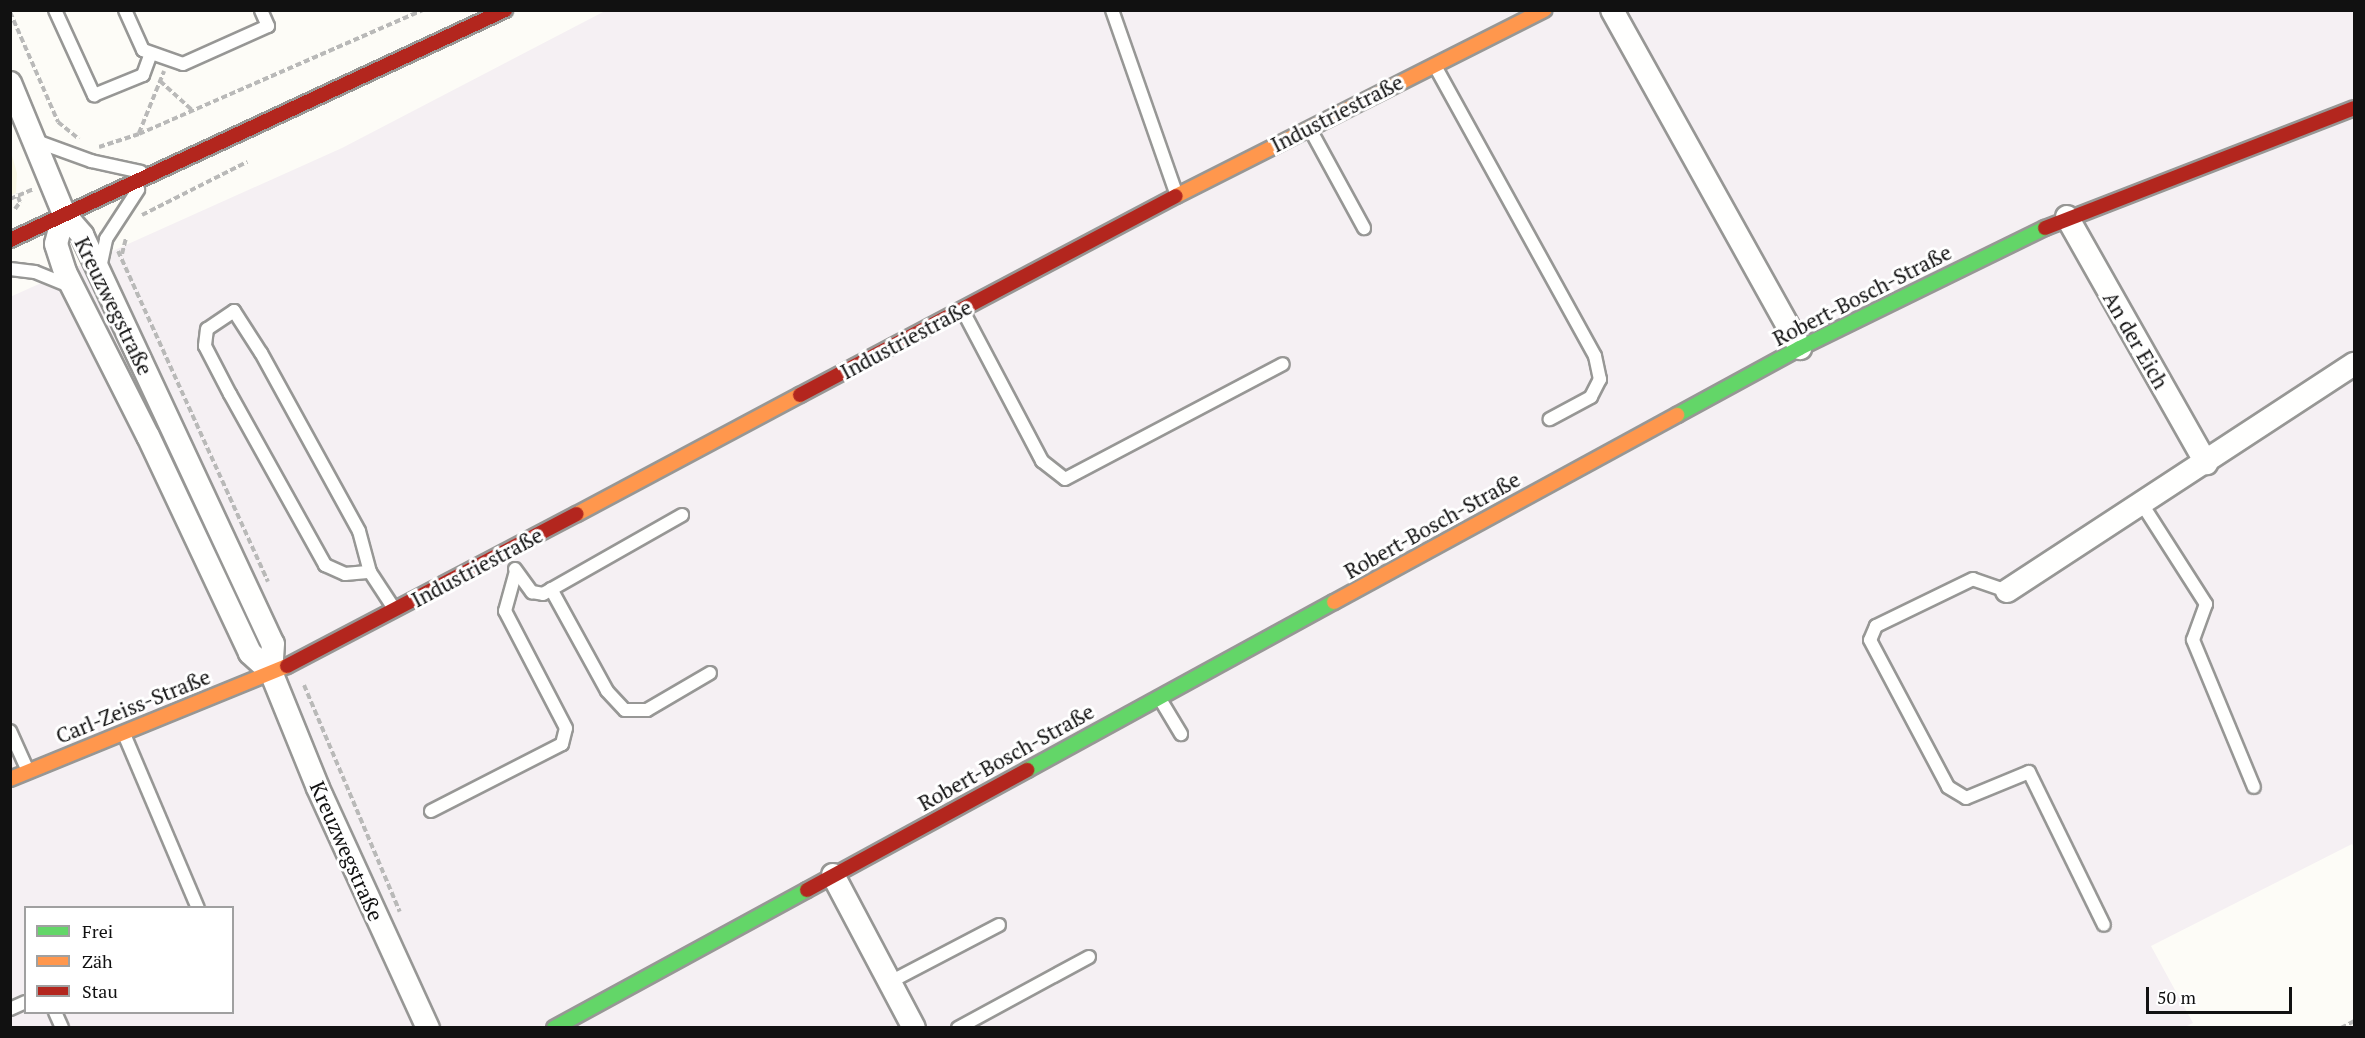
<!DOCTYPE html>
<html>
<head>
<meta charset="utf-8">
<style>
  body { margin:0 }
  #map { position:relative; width:2365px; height:1038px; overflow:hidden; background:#fdfcf7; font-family:"PT Serif",serif }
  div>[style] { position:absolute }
  .industrial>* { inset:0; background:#f5f0f3 }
  .farmland>* { inset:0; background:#f9f7e4 }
  .path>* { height:4px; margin-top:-2px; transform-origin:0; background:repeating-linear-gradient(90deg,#b9b9b8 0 6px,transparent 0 9px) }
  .roads { filter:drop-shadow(2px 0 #979795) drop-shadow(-2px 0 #979795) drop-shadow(0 2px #979795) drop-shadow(0 -2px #979795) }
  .lane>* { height:12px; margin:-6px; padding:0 6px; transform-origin:6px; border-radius:6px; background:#fffffe }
  .street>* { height:22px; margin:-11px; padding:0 11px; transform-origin:11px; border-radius:11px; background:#fffffe }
  .fast>* { height:14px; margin:-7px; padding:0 7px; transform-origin:7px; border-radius:7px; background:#63d668 }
  .slow>* { height:14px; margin:-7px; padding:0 7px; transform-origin:7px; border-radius:7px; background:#ff974d }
  .jam>* { height:14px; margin:-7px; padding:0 7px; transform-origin:7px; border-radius:7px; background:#b3261e }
  span { translate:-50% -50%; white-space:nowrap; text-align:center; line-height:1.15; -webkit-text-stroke:6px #fff; paint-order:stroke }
  .street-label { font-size:21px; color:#111 }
  .frame { position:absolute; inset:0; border:12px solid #111; pointer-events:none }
  .legend { position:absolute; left:24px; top:906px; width:210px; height:108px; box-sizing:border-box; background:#fff; border:2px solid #a0a0a0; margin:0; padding:8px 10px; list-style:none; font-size:18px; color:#111 }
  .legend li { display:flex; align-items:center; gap:12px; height:30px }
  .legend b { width:30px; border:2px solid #a0a0a0 }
  .scale { position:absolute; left:2146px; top:987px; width:146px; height:27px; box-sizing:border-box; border:3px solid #111; border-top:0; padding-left:8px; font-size:18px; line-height:21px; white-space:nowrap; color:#111; -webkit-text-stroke:4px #fff; paint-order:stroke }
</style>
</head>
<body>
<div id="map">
  <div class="industrial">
    <i style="clip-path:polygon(evenodd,605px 11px,2354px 11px,2354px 848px,2352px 844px,2151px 946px,2193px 1023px,2185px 1027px,11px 1027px,10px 297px,342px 148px,605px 11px,26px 908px,232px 908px,232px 1012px,26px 1012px,26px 908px)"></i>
  </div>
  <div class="farmland">
    <i style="clip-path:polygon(11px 152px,17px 173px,16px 193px,11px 195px)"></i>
  </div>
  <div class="path">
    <i style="left:10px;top:12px;width:120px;rotate:66.4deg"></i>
    <i style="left:58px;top:122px;width:27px;rotate:39deg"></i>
    <i style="left:160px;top:81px;width:43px;rotate:42.2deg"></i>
    <i style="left:139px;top:133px;width:67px;rotate:-68deg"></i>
    <i style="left:99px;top:147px;width:42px;rotate:-18deg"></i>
    <i style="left:139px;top:134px;width:310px;rotate:-23.6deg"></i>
    <i style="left:10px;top:199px;width:26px;rotate:-23deg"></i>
    <i style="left:15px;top:209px;width:9px;rotate:-54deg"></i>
    <i style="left:20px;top:202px;width:9px;rotate:-111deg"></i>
    <i style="left:142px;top:215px;width:118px;rotate:-26.8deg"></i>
    <i style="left:118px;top:251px;width:363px;rotate:65.6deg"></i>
    <i style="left:122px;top:254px;width:16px;rotate:-76deg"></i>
    <i style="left:304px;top:685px;width:246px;rotate:67.1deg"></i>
    <i style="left:2341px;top:1028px;width:15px;rotate:-28deg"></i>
  </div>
  <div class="roads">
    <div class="lane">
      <i style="left:55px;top:10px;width:94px;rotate:65.4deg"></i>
      <i style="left:94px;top:95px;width:53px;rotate:-22.2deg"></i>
      <i style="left:143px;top:75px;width:23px;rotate:-70deg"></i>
      <i style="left:125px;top:10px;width:44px;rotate:65.8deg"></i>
      <i style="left:143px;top:50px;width:42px;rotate:19.3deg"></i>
      <i style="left:183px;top:64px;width:93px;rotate:-24.1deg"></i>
      <i style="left:268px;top:26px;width:17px;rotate:-114deg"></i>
      <i style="left:1112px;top:10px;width:194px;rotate:70.7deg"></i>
      <i style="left:1435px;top:66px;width:331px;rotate:61.1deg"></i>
      <i style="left:1595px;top:356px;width:24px;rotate:78deg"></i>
      <i style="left:1600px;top:379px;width:20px;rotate:117deg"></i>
      <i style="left:1591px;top:397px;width:47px;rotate:151.8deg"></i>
      <i style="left:1310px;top:129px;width:113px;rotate:61.4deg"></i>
      <i style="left:36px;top:141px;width:59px;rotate:20deg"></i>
      <i style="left:91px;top:161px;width:51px;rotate:12.4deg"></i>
      <i style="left:100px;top:268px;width:30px;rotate:-78deg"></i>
      <i style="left:106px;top:239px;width:59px;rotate:-56.9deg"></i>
      <i style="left:10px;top:269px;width:25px;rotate:7deg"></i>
      <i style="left:35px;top:272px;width:37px;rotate:22deg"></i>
      <i style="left:963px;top:311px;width:170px;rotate:62.2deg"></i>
      <i style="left:1042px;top:461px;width:29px;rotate:38deg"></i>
      <i style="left:1065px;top:479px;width:246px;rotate:-27.8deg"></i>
      <i style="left:2142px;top:504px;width:119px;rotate:57.4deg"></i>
      <i style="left:2206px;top:604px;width:38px;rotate:110deg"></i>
      <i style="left:2193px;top:640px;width:159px;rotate:67.5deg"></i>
      <i style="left:515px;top:569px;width:29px;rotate:54deg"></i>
      <i style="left:532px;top:592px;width:11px;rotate:10deg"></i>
      <i style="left:543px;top:594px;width:160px;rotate:-29.6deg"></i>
      <i style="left:370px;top:572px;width:42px;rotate:-105deg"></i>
      <i style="left:359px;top:531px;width:203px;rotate:-118.8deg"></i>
      <i style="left:261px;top:353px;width:50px;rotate:-122.7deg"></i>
      <i style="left:234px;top:311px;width:32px;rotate:146deg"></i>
      <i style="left:207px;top:329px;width:17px;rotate:97deg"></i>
      <i style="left:205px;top:346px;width:54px;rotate:62.5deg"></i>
      <i style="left:230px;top:394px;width:196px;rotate:60.9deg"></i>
      <i style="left:325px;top:565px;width:22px;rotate:24deg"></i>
      <i style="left:345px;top:574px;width:25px;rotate:-5deg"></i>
      <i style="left:370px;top:572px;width:45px;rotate:56.7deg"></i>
      <i style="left:551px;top:589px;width:116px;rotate:61.2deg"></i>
      <i style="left:607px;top:691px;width:26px;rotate:47deg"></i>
      <i style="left:625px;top:710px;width:22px"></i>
      <i style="left:647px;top:710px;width:73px;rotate:-30.4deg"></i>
      <i style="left:2007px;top:591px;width:36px;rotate:-161deg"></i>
      <i style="left:1973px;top:579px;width:108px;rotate:154.1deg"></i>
      <i style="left:1876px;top:626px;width:15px;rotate:113deg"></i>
      <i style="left:1870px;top:640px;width:166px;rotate:62deg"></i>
      <i style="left:1948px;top:787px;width:21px;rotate:31deg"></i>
      <i style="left:1966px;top:798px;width:68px;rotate:-22.4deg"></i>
      <i style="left:2029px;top:772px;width:170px;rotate:63.9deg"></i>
      <i style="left:1160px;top:699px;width:41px;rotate:59deg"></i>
      <i style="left:10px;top:731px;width:44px;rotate:65.8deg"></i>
      <i style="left:124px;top:734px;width:189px;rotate:67deg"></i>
      <i style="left:431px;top:811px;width:147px;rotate:-27.1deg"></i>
      <i style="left:562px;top:744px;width:16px;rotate:-76deg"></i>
      <i style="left:566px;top:728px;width:132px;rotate:-117.5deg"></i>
      <i style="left:505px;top:611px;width:41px;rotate:-74.6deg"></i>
      <i style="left:890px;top:982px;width:123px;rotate:-27.6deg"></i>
      <i style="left:10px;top:1009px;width:17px;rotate:-24deg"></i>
      <i style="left:55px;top:1012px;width:17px;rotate:66deg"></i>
      <i style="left:958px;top:1028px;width:149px;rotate:-28.5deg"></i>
    </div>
    <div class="street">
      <i style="left:1612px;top:10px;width:387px;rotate:60.9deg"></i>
      <i style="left:10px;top:83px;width:142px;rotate:67.6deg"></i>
      <i style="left:64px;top:214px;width:28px;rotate:49deg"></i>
      <i style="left:82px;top:235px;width:451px;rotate:65deg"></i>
      <i style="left:273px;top:644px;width:28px;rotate:94deg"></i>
      <i style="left:64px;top:214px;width:31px;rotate:105deg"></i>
      <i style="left:56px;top:244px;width:29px;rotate:72deg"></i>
      <i style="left:65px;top:272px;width:184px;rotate:63.2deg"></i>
      <i style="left:148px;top:436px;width:240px;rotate:64.8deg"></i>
      <i style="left:250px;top:653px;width:28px;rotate:42deg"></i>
      <i style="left:271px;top:672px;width:125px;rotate:67.9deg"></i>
      <i style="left:318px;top:788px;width:264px;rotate:65.4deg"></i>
      <i style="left:2067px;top:217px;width:283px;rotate:60.5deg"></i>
      <i style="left:2007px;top:591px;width:415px;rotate:-33.2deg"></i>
      <i style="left:833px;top:875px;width:173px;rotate:62.1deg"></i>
    </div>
    <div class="fast">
      <i style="left:1677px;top:415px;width:140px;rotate:-28.6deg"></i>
      <i style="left:1800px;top:348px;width:273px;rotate:-26.1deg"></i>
      <i style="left:1027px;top:770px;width:350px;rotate:-28.7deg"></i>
      <i style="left:554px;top:1028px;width:288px;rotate:-28.6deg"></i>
    </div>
    <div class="slow">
      <i style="left:1176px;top:196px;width:413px;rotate:-26.8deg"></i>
      <i style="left:577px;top:514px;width:253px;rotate:-28.1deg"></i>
      <i style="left:1334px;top:602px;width:391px;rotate:-28.6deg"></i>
      <i style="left:10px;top:779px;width:299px;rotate:-22.2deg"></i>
    </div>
    <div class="jam">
      <i style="left:2045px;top:228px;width:331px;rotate:-21.2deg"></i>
      <i style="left:10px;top:240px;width:546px;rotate:-24.92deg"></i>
      <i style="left:800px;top:395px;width:425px;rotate:-27.9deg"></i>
      <i style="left:287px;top:666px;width:327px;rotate:-27.7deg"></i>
      <i style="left:807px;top:890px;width:251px;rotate:-28.6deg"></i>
    </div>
  </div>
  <div class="street-label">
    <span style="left:1337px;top:113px;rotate:-27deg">Industriestraße</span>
    <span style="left:1862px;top:295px;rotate:-27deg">Robert-Bosch-Straße</span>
    <span style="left:114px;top:306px;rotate:64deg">Kreuzwegstraße</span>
    <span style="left:906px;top:339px;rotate:-28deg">Industriestraße</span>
    <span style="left:2136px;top:340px;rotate:60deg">An der Eich</span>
    <span style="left:1432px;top:525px;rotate:-29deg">Robert-Bosch-Straße</span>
    <span style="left:477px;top:567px;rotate:-28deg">Industriestraße</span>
    <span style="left:133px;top:706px;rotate:-22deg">Carl-Zeiss-Straße</span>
    <span style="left:1006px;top:757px;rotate:-29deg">Robert-Bosch-Straße</span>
    <span style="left:347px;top:851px;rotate:66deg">Kreuzwegstraße</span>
  </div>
  <div class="frame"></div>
  <ul class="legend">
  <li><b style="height:8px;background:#63d668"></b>Frei</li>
  <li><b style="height:8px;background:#ff974d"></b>Zäh</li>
  <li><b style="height:8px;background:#b3261e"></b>Stau</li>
  </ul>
  <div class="scale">50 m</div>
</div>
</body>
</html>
